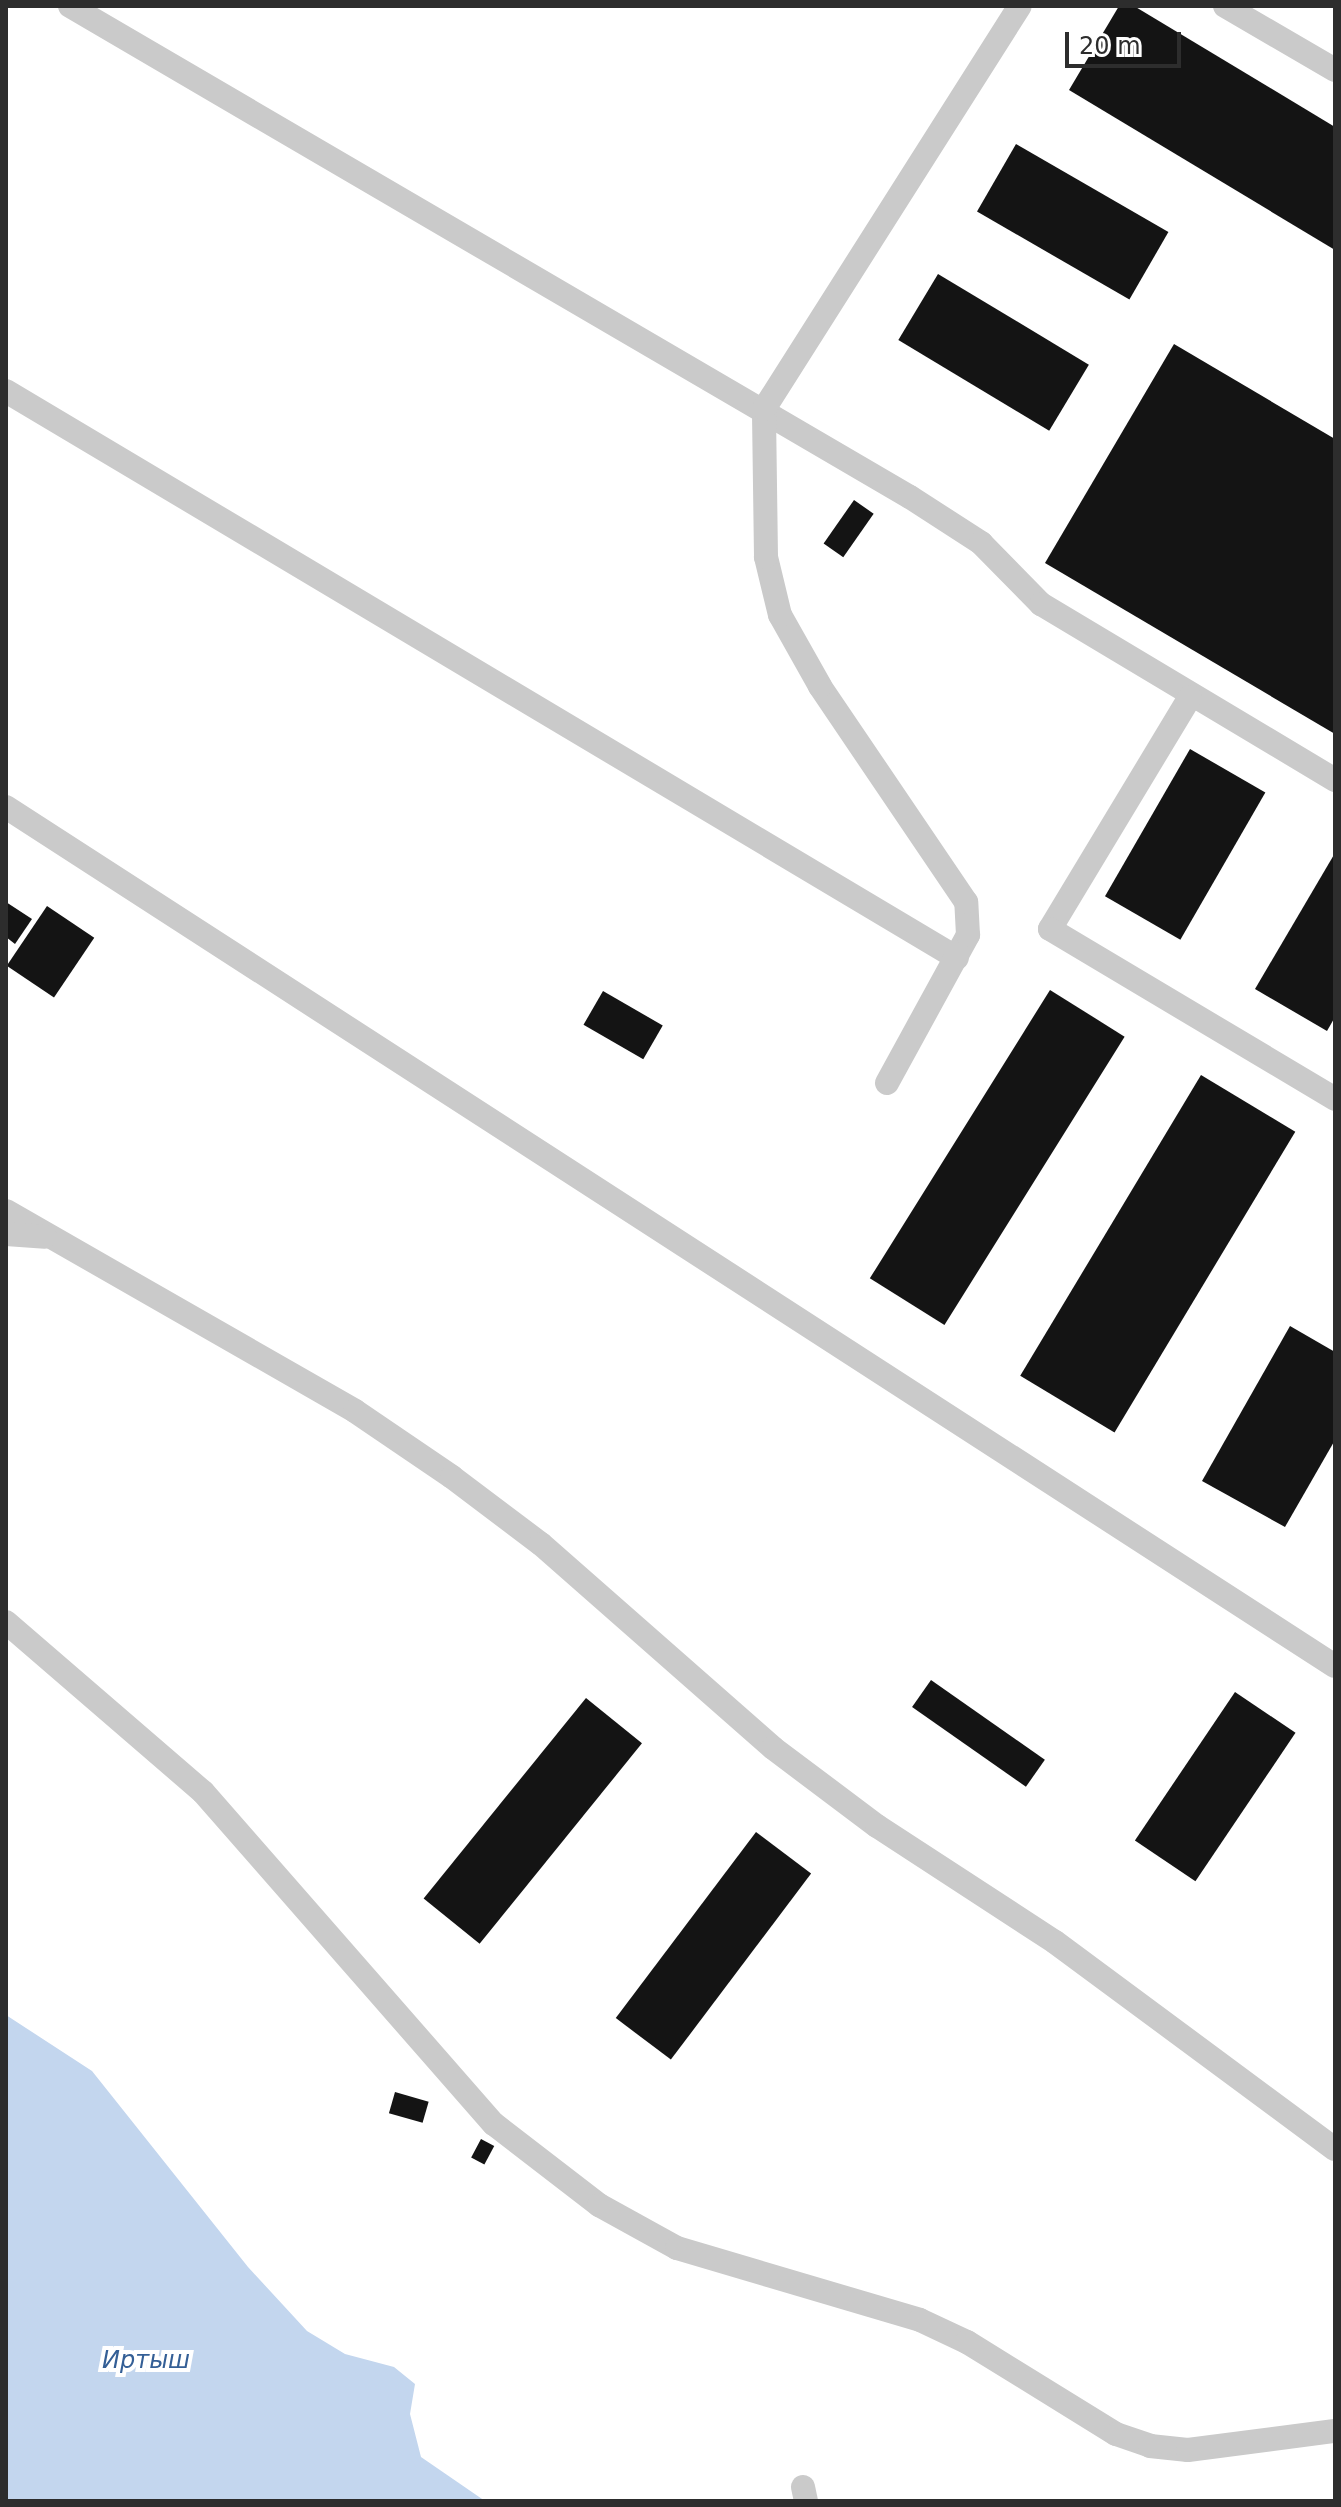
<!DOCTYPE html>
<html>
<head>
<meta charset="utf-8">
<style>
  body { margin:0 }
  #map { position:relative; width:1341px; height:2507px; overflow:hidden; background:#fff; font-family:"DejaVu Sans",sans-serif }
  div>[style] { position:absolute }
  .water>* { inset:0; background:#c3d6ee }
  .building>* { inset:0; background:#141414; transform-origin:0 0 }
  .service>* { height:24px; margin:-12px; padding:0 12px; transform-origin:12px; border-radius:12px; background:#cacaca }
  span { translate:-50% -50%; white-space:nowrap; text-align:center; line-height:1.15; -webkit-text-stroke:8px #fff; paint-order:stroke }
  .water-label { font-size:24px; color:#345f96; font-style:italic }
  .frame { position:absolute; inset:0; border:8px solid #2d2d2d; pointer-events:none }
  .scale { position:absolute; left:1065px; top:32px; width:116px; height:36px; box-sizing:border-box; border:4px solid #2d2d2d; border-top:0; padding-left:10px; font-size:24px; line-height:28px; white-space:nowrap; color:#2d2d2d; -webkit-text-stroke:6px #fff; paint-order:stroke }
</style>
</head>
<body>
<div id="map">
  <div class="water">
    <i style="clip-path:polygon(6px 2015px,92px 2071px,248px 2267px,307px 2331px,345px 2354px,394px 2367px,415px 2384px,410px 2414px,421px 2457px,485px 2501px,6px 2501px)"></i>
  </div>
  <div class="building">
    <i style="clip-path:polygon(1119px 6px,1134px 6px,1335px 127px,1335px 250px,1069px 90px)"></i>
    <i style="left:1016px;top:144px;width:176px;height:78px;rotate:30deg"></i>
    <i style="left:938px;top:274px;width:176px;height:77px;rotate:31deg"></i>
    <i style="clip-path:polygon(1174px 344px,1335px 439px,1335px 734px,1045px 563px)"></i>
    <i style="left:854px;top:500px;width:24px;height:53px;rotate:35deg"></i>
    <i style="left:1190px;top:749px;width:87px;height:170px;rotate:30deg"></i>
    <i style="clip-path:polygon(1335px 853px,1335px 1017px,1327px 1031px,1255px 989px)"></i>
    <i style="clip-path:polygon(6px 902px,32px 919px,15px 944px,6px 937px)"></i>
    <i style="left:47px;top:906px;width:57px;height:72px;rotate:34deg"></i>
    <i style="left:1050px;top:990px;width:88px;height:340px;rotate:32deg"></i>
    <i style="left:603px;top:991px;width:69px;height:39px;rotate:30deg"></i>
    <i style="left:1201px;top:1075px;width:110px;height:351px;rotate:31deg"></i>
    <i style="clip-path:polygon(1290px 1326px,1335px 1352px,1335px 1440px,1285px 1527px,1202px 1481px)"></i>
    <i style="left:931px;top:1680px;width:139px;height:33px;rotate:35deg"></i>
    <i style="left:1235px;top:1692px;width:73px;height:179px;rotate:34deg"></i>
    <i style="left:586px;top:1698px;width:72px;height:258px;rotate:39deg"></i>
    <i style="left:756px;top:1832px;width:69px;height:233px;rotate:37deg"></i>
    <i style="left:395px;top:2092px;width:35px;height:22px;rotate:16deg"></i>
    <i style="left:481px;top:2139px;width:15px;height:21px;rotate:28deg"></i>
  </div>
  <div class="service">
    <i style="left:70px;top:6px;width:973px;rotate:30.31deg"></i>
    <i style="left:910px;top:497px;width:85px;rotate:32.9deg"></i>
    <i style="left:981px;top:543px;width:86px;rotate:45.5deg"></i>
    <i style="left:1041px;top:604px;width:343px;rotate:30.9deg"></i>
    <i style="left:1225px;top:6px;width:127px;rotate:30.2deg"></i>
    <i style="left:6px;top:391px;width:1107px;rotate:30.8deg"></i>
    <i style="left:1190px;top:697px;width:271px;rotate:121.1deg"></i>
    <i style="left:1050px;top:929px;width:332px;rotate:30.8deg"></i>
    <i style="left:6px;top:807px;width:1582px;rotate:32.88deg"></i>
    <i style="left:887px;top:1083px;width:169px;rotate:-61.3deg"></i>
    <i style="left:968px;top:935px;width:33px;rotate:-93deg"></i>
    <i style="left:966px;top:902px;width:261px;rotate:-124.1deg"></i>
    <i style="left:820px;top:686px;width:81px;rotate:-119.4deg"></i>
    <i style="left:780px;top:615px;width:60px;rotate:-103.6deg"></i>
    <i style="left:766px;top:557px;width:148px;rotate:-90.8deg"></i>
    <i style="left:764px;top:409px;width:477px;rotate:-57.6deg"></i>
    <i style="left:6px;top:1211px;width:402px;rotate:29.8deg"></i>
    <i style="left:355px;top:1411px;width:117px;rotate:34.2deg"></i>
    <i style="left:452px;top:1477px;width:111px;rotate:37deg"></i>
    <i style="left:541px;top:1544px;width:309px;rotate:41.3deg"></i>
    <i style="left:773px;top:1748px;width:130px;rotate:36.9deg"></i>
    <i style="left:877px;top:1826px;width:212px;rotate:33.1deg"></i>
    <i style="left:1055px;top:1942px;width:348px;rotate:36.5deg"></i>
    <i style="left:6px;top:1234px;width:39px;rotate:4deg"></i>
    <i style="left:6px;top:1622px;width:260px;rotate:40.8deg"></i>
    <i style="left:203px;top:1792px;width:441px;rotate:48.8deg"></i>
    <i style="left:494px;top:2124px;width:133px;rotate:37.6deg"></i>
    <i style="left:599px;top:2205px;width:89px;rotate:28.9deg"></i>
    <i style="left:677px;top:2248px;width:253px;rotate:16.5deg"></i>
    <i style="left:920px;top:2320px;width:52px;rotate:25.1deg"></i>
    <i style="left:967px;top:2342px;width:175px;rotate:31.7deg"></i>
    <i style="left:1116px;top:2434px;width:36px;rotate:19deg"></i>
    <i style="left:1150px;top:2446px;width:38px;rotate:6deg"></i>
    <i style="left:1188px;top:2450px;width:148px;rotate:-7.4deg"></i>
    <i style="left:803px;top:2487px;width:14px;rotate:78deg"></i>
  </div>
  <div class="water-label">
    <span style="left:146px;top:2361px">Иртыш</span>
  </div>
  <div class="frame"></div>
  <div class="scale">20 m</div>
</div>
</body>
</html>
